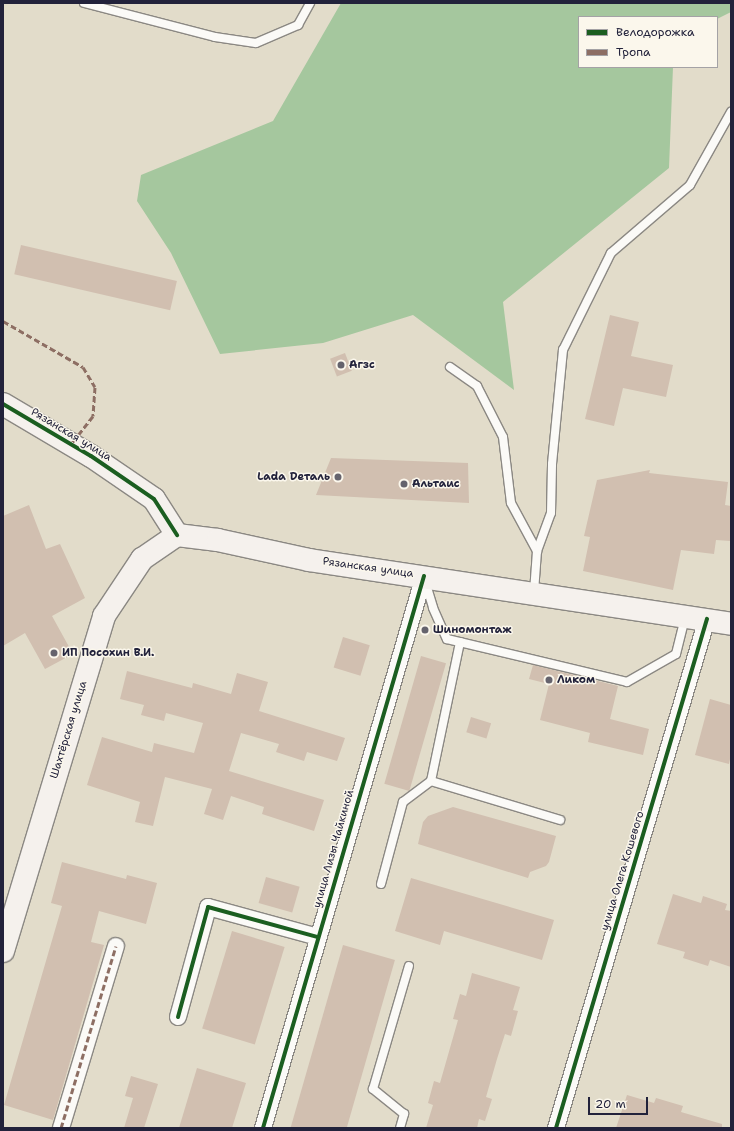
<!DOCTYPE html>
<html>
<head>
<meta charset="utf-8">
<style>
  body { margin:0 }
  #map { position:relative; width:734px; height:1131px; overflow:hidden; background:#e2dcca; font-family:"Shantell Sans",sans-serif }
  div>[style] { position:absolute }
  .forest>* { inset:0; background:#a5c79e }
  .building>* { inset:0; background:#d1bfb0; transform-origin:0 0 }
  .roads { filter:drop-shadow(1px 0 #8b8883) drop-shadow(-1px 0 #8b8883) drop-shadow(0 1px #8b8883) drop-shadow(0 -1px #8b8883) }
  .lane>* { height:8px; margin:-4px; padding:0 4px; transform-origin:4px; border-radius:4px; background:#fbfaf7 }
  .street>* { height:16px; margin:-8px; padding:0 8px; transform-origin:8px; border-radius:8px; background:#fbfaf7 }
  .secondary>* { height:22px; margin:-11px; padding:0 11px; transform-origin:11px; border-radius:11px; background:#f5f1ed }
  .quiet>* { height:3px; margin-top:-1.5px; transform-origin:0; background:repeating-linear-gradient(90deg,#8d6e63 0 6px,transparent 0 9px) }
  .cycleway>* { height:4px; margin:-2px; padding:0 2px; transform-origin:2px; border-radius:2px; background:#1b5e20 }
  .dots>* { width:11px; height:11px; translate:-50% -50%; box-sizing:border-box; border:2px solid #fbf7ec; border-radius:50% }
  span { translate:-50% -50%; white-space:nowrap; text-align:center; line-height:1.15; -webkit-text-stroke:3px #fbf7ec; paint-order:stroke }
  .poi-label { font-size:11px; color:#22223b; font-weight:700 }
  .left { translate:0 -50%; text-align:left }
  .right { translate:-100% -50%; text-align:right }
  .street-label { font-size:11px; color:#22223b }
  .frame { position:absolute; inset:0; border:4px solid #22223b; pointer-events:none }
  .legend { position:absolute; left:578px; top:16px; width:140px; height:52px; box-sizing:border-box; background:#fbf7ec; border:1px solid #a4a2a5; margin:0; padding:5px 7px; list-style:none; font-size:12px; color:#22223b }
  .legend li { display:flex; align-items:center; gap:8px; height:20px }
  .legend b { width:20px; border:1px solid #a4a2a5 }
  .scale { position:absolute; left:588px; top:1097px; width:60px; height:18px; box-sizing:border-box; border:2px solid #22223b; border-top:0; padding-left:5px; font-size:12px; line-height:14px; white-space:nowrap; color:#22223b; -webkit-text-stroke:3px #fbf7ec; paint-order:stroke }
</style>
</head>
<body>
<div id="map">
  <div class="forest">
    <i style="clip-path:polygon(341px 3px,731px 3px,731px 12px,717px 19px,579px 17px,579px 67px,673px 67px,669px 168px,503px 302px,514px 390px,413px 315px,323px 343px,220px 354px,171px 253px,137px 201px,141px 175px,273px 121px)"></i>
  </div>
  <div class="building">
    <i style="left:21px;top:245px;width:160px;height:30px;rotate:13deg"></i>
    <i style="clip-path:polygon(610px 315px,639px 322px,631px 356px,673px 365px,666px 397px,623px 388px,614px 426px,585px 419px)"></i>
    <i style="left:345px;top:353px;width:19px;height:16px;rotate:69deg"></i>
    <i style="clip-path:polygon(331px 458px,468px 463px,469px 503px,316px 495px)"></i>
    <i style="clip-path:polygon(650px 470px,649px 473px,728px 482px,725px 505px,731px 506px,731px 541px,716px 540px,714px 554px,681px 550px,673px 590px,583px 571px,590px 537px,584px 536px,597px 480px)"></i>
    <i style="clip-path:polygon(29px 505px,46px 549px,60px 544px,85px 598px,52px 616px,73px 654px,45px 669px,25px 633px,3px 646px,3px 516px)"></i>
    <i style="left:343px;top:637px;width:28px;height:32px;rotate:17deg"></i>
    <i style="left:421px;top:656px;width:26px;height:133px;rotate:16deg"></i>
    <i style="clip-path:polygon(533px 665px,618px 686px,610px 719px,649px 729px,643px 755px,588px 742px,590px 733px,540px 720px,549px 684px,529px 679px)"></i>
    <i style="clip-path:polygon(127px 671px,192px 688px,193px 683px,231px 694px,237px 673px,268px 682px,259px 711px,345px 738px,337px 761px,307px 752px,304px 761px,276px 752px,279px 744px,241px 733px,229px 771px,324px 800px,314px 831px,262px 814px,264px 807px,231px 796px,223px 820px,204px 814px,212px 789px,165px 777px,153px 826px,135px 822px,140px 802px,87px 785px,102px 737px,152px 752px,154px 743px,194px 753px,203px 723px,166px 713px,164px 721px,141px 715px,144px 705px,120px 699px)"></i>
    <i style="clip-path:polygon(710px 699px,731px 705px,731px 754px,729px 764px,695px 755px)"></i>
    <i style="left:471px;top:717px;width:21px;height:16px;rotate:17deg"></i>
    <i style="clip-path:polygon(453px 807px,556px 836px,549px 862px,546px 866px,530px 872px,528px 878px,418px 844px,423px 822px,428px 816px)"></i>
    <i style="clip-path:polygon(62px 862px,126px 879px,127px 875px,157px 883px,146px 924px,99px 911px,91px 942px,104px 945px,53px 1120px,4px 1105px,62px 906px,51px 903px)"></i>
    <i style="left:266px;top:877px;width:35px;height:27px;rotate:16deg"></i>
    <i style="clip-path:polygon(411px 878px,554px 920px,542px 960px,444px 931px,440px 945px,395px 931px)"></i>
    <i style="clip-path:polygon(673px 894px,701px 903px,703px 896px,727px 904px,725px 910px,731px 911px,731px 967px,710px 960px,708px 966px,683px 958px,685px 952px,657px 944px)"></i>
    <i style="left:232px;top:931px;width:55px;height:102px;rotate:17deg"></i>
    <i style="left:343px;top:945px;width:54px;height:191px;rotate:16deg"></i>
    <i style="clip-path:polygon(472px 973px,520px 987px,513px 1010px,518px 1011px,511px 1036px,505px 1034px,497px 1059px,486px 1097px,492px 1099px,485px 1121px,479px 1119px,477px 1128px,426px 1128px,433px 1105px,428px 1103px,434px 1081px,440px 1083px,458px 1020px,453px 1019px,460px 994px,466px 996px)"></i>
    <i style="clip-path:polygon(197px 1068px,246px 1083px,232px 1128px,179px 1128px)"></i>
    <i style="clip-path:polygon(131px 1076px,158px 1084px,144px 1128px,124px 1128px,133px 1098px,125px 1096px)"></i>
    <i style="clip-path:polygon(627px 1095px,654px 1103px,656px 1098px,683px 1106px,681px 1112px,722px 1124px,722px 1128px,616px 1128px)"></i>
  </div>
  <div class="roads">
    <div class="lane">
      <i style="left:84px;top:3px;width:135px;rotate:14.5deg"></i>
      <i style="left:215px;top:37px;width:41px;rotate:8.3deg"></i>
      <i style="left:256px;top:43px;width:46px;rotate:-23.2deg"></i>
      <i style="left:298px;top:25px;width:25px;rotate:-61deg"></i>
      <i style="left:450px;top:367px;width:33px;rotate:35deg"></i>
      <i style="left:477px;top:386px;width:57px;rotate:63deg"></i>
      <i style="left:503px;top:437px;width:66px;rotate:83.1deg"></i>
      <i style="left:511px;top:503px;width:55px;rotate:61.6deg"></i>
      <i style="left:425px;top:581px;width:28px;rotate:73deg"></i>
      <i style="left:433px;top:608px;width:34px;rotate:66deg"></i>
      <i style="left:447px;top:639px;width:185px;rotate:13.4deg"></i>
      <i style="left:627px;top:682px;width:56px;rotate:-29.7deg"></i>
      <i style="left:676px;top:654px;width:36px;rotate:-76deg"></i>
      <i style="left:534px;top:592px;width:41px;rotate:-85.8deg"></i>
      <i style="left:537px;top:551px;width:40px;rotate:-69.8deg"></i>
      <i style="left:551px;top:513px;width:49px;rotate:-88.8deg"></i>
      <i style="left:552px;top:464px;width:115px;rotate:-84.5deg"></i>
      <i style="left:563px;top:350px;width:108px;rotate:-63.7deg"></i>
      <i style="left:611px;top:253px;width:104px;rotate:-40.7deg"></i>
      <i style="left:690px;top:185px;width:84px;rotate:-60.7deg"></i>
      <i style="left:431px;top:781px;width:135px;rotate:16.8deg"></i>
      <i style="left:381px;top:884px;width:85px;rotate:-75deg"></i>
      <i style="left:403px;top:802px;width:35px;rotate:-37deg"></i>
      <i style="left:431px;top:781px;width:142px;rotate:-78.2deg"></i>
      <i style="left:400px;top:1128px;width:15px;rotate:-74deg"></i>
      <i style="left:404px;top:1114px;width:40px;rotate:-141deg"></i>
      <i style="left:373px;top:1089px;width:128px;rotate:-73.7deg"></i>
    </div>
    <div class="street">
      <i style="left:178px;top:1017px;width:114px;rotate:-74.7deg"></i>
      <i style="left:208px;top:907px;width:114px;rotate:15.3deg"></i>
      <i style="left:61px;top:1128px;width:190px;rotate:-73.2deg"></i>
      <i style="left:263px;top:1128px;width:575px;rotate:-73.74deg"></i>
      <i style="left:556px;top:1128px;width:531px;rotate:-73.48deg"></i>
    </div>
    <div class="secondary">
      <i style="left:3px;top:404px;width:102px;rotate:30.6deg"></i>
      <i style="left:91px;top:456px;width:76px;rotate:34.3deg"></i>
      <i style="left:154px;top:499px;width:43px;rotate:57.4deg"></i>
      <i style="left:177px;top:535px;width:41px;rotate:7deg"></i>
      <i style="left:218px;top:540px;width:93px;rotate:12.4deg"></i>
      <i style="left:309px;top:560px;width:427px;rotate:8.6deg"></i>
      <i style="left:3px;top:951px;width:350px;rotate:-73.2deg"></i>
      <i style="left:104px;top:616px;width:69px;rotate:-56.3deg"></i>
      <i style="left:142px;top:559px;width:42px;rotate:-34.4deg"></i>
    </div>
  </div>
  <div class="quiet">
    <i style="left:3px;top:321px;width:92px;rotate:29.9deg"></i>
    <i style="left:83px;top:367px;width:23px;rotate:59deg"></i>
    <i style="left:95px;top:387px;width:29px;rotate:94deg"></i>
    <i style="left:93px;top:416px;width:36px;rotate:128deg"></i>
    <i style="left:61px;top:1128px;width:190px;rotate:-73.2deg"></i>
  </div>
  <div class="cycleway">
    <i style="left:3px;top:404px;width:102px;rotate:30.6deg"></i>
    <i style="left:91px;top:456px;width:76px;rotate:34.3deg"></i>
    <i style="left:154px;top:499px;width:43px;rotate:57.4deg"></i>
    <i style="left:178px;top:1017px;width:114px;rotate:-74.7deg"></i>
    <i style="left:208px;top:907px;width:114px;rotate:15.3deg"></i>
    <i style="left:263px;top:1128px;width:575px;rotate:-73.74deg"></i>
    <i style="left:556px;top:1128px;width:531px;rotate:-73.48deg"></i>
  </div>
  <div class="dots">
    <i style="left:341px;top:365px;background:#65636d"></i>
    <i style="left:338px;top:477px;background:#65636d"></i>
    <i style="left:404px;top:484px;background:#65636d"></i>
    <i style="left:425px;top:630px;background:#65636d"></i>
    <i style="left:54px;top:653px;background:#65636d"></i>
    <i style="left:549px;top:680px;background:#65636d"></i>
  </div>
  <div class="poi-label">
    <span class="left" style="left:349px;top:365px">Агзс</span>
    <span class="right" style="left:330px;top:477px">Lada Dеталь</span>
    <span class="left" style="left:412px;top:484px">Альтаис</span>
    <span class="left" style="left:433px;top:630px">Шиномонтаж</span>
    <span class="left" style="left:62px;top:653px">ИП Посохин В.И.</span>
    <span class="left" style="left:557px;top:680px">Ликом</span>
  </div>
  <div class="street-label">
    <span style="left:71px;top:435px;rotate:31deg">Рязанская улица</span>
    <span style="left:368px;top:568px;rotate:8deg">Рязанская улица</span>
    <span style="left:69px;top:730px;rotate:-73deg">Шахтёрская улица</span>
    <span style="left:334px;top:849px;rotate:-74deg">улица Лизы Чайкиной</span>
    <span style="left:623px;top:871px;rotate:-73deg">улица Олега Кошевого</span>
  </div>
  <div class="frame"></div>
  <ul class="legend">
  <li><b style="height:5px;background:#1b5e20"></b>Велодорожка</li>
  <li><b style="height:5px;background:#8d6e63"></b>Тропа</li>
  </ul>
  <div class="scale">20 m</div>
</div>
</body>
</html>
